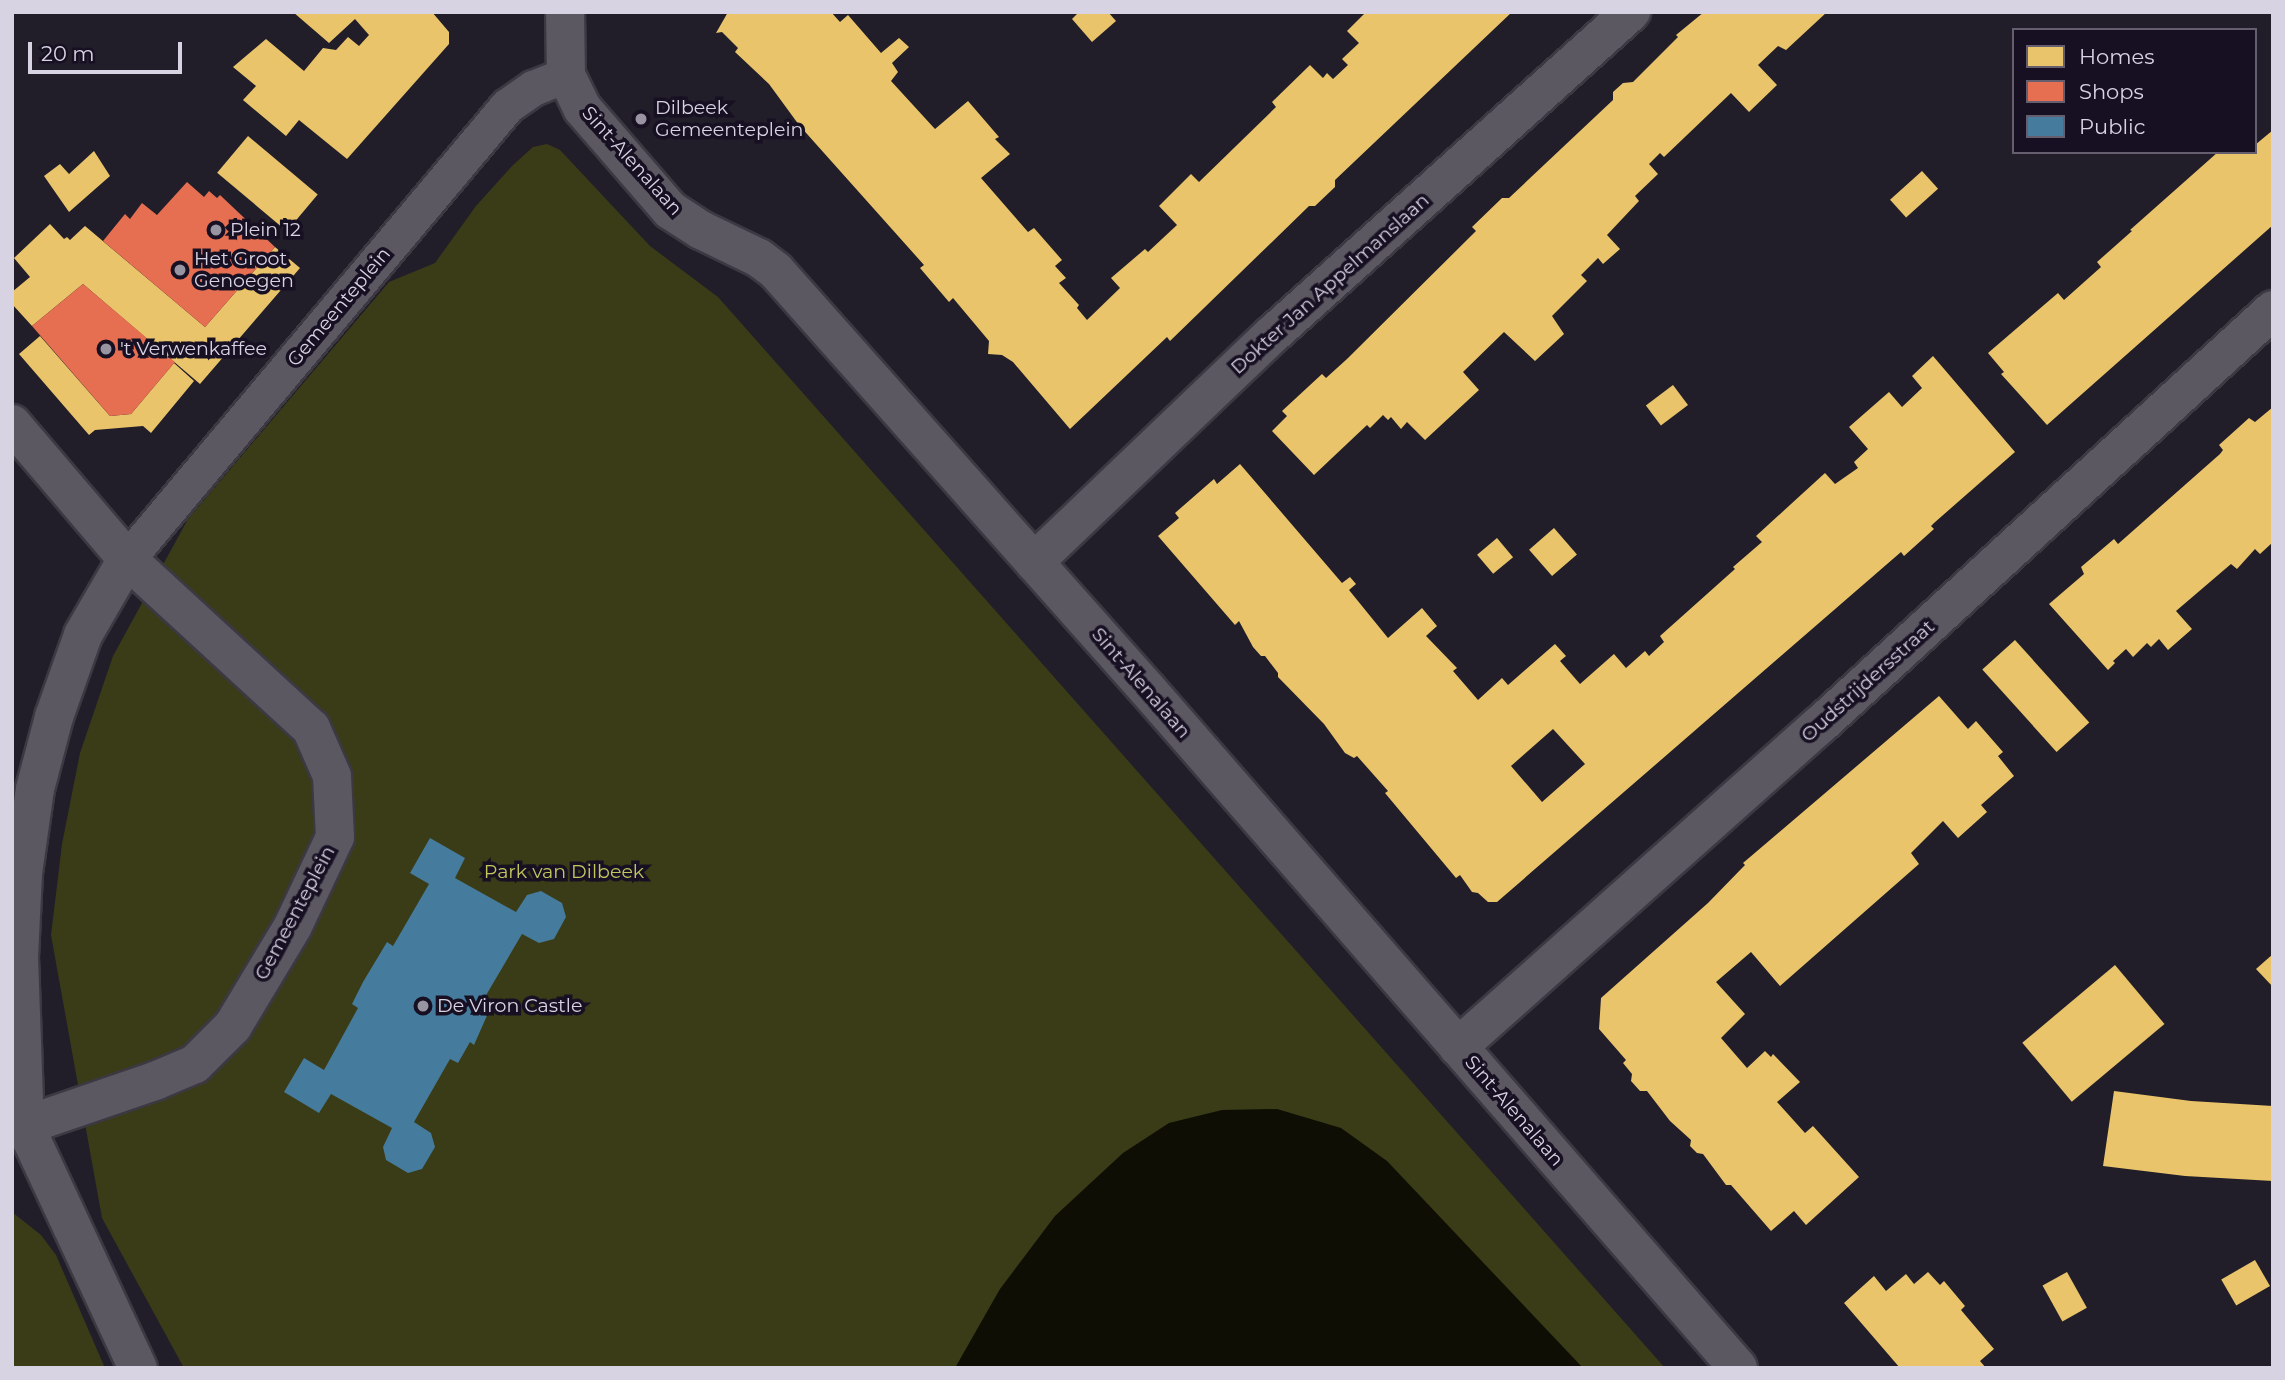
<!DOCTYPE html>
<html>
<head>
<meta charset="utf-8">
<style>
  body { margin:0 }
  #map { position:relative; width:2285px; height:1380px; overflow:hidden; background:#211e29; font-family:Montserrat,sans-serif }
  div>[style] { position:absolute }
  .green>* { inset:0; background:#3a3b17 }
  .water>* { inset:0; background:#0e0e04 }
  .homes>* { inset:0; background:#e9c46a; transform-origin:0 0 }
  .shops>* { inset:0; background:#e76f51 }
  .public>* { inset:0; background:#457b9d }
  .roads { filter:drop-shadow(2px 0 #3c3943) drop-shadow(-2px 0 #3c3943) drop-shadow(0 2px #3c3943) drop-shadow(0 -2px #3c3943) }
  .pedestrian>* { height:35px; margin:-17.5px; padding:0 17.5px; transform-origin:17.5px; border-radius:17.5px; background:#5b5861 }
  .minor>* { height:38px; margin:-19px; padding:0 19px; transform-origin:19px; border-radius:19px; background:#5b5861 }
  .dots>* { width:19px; height:19px; translate:-50% -50%; box-sizing:border-box; border:4px solid #171023; border-radius:50% }
  span { translate:-50% -50%; white-space:nowrap; text-align:center; line-height:1.15; -webkit-text-stroke:7px #171023; paint-order:stroke }
  .poi-label { font-size:19px; color:#d8d3e2 }
  .left { translate:0 -50%; text-align:left }
  .street-label { font-size:19px; color:#d8d3e2 }
  .park-label { font-size:19px; color:#c2c65d }
  .frame { position:absolute; inset:0; border:14px solid #d8d3e2; pointer-events:none }
  .legend { position:absolute; left:2012px; top:28px; width:245px; height:126px; box-sizing:border-box; background:#171023; border:2px solid #645e6f; margin:0; padding:9px 12px; list-style:none; font-size:21px; color:#d8d3e2 }
  .legend li { display:flex; align-items:center; gap:14px; height:35px }
  .legend b { width:35px; border:2px solid #645e6f }
  .scale { position:absolute; left:28px; top:42px; width:154px; height:32px; box-sizing:border-box; border:4px solid #d8d3e2; border-top:0; padding-left:9px; font-size:21px; line-height:24px; white-space:nowrap; color:#d8d3e2; -webkit-text-stroke:5px #171023; paint-order:stroke }
</style>
</head>
<body>
<div id="map">
  <div class="green">
    <i style="clip-path:polygon(547px 144px,560px 150px,650px 246px,718px 297px,1665px 1368px,184px 1368px,102px 1218px,51px 935px,62px 844px,80px 753px,113px 656px,188px 519px,389px 282px,435px 263px,476px 206px,512px 166px,533px 147px)"></i>
    <i style="clip-path:polygon(12px 1212px,41px 1235px,56px 1255px,105px 1368px,12px 1368px)"></i>
  </div>
  <div class="water">
    <i style="clip-path:polygon(1277px 1109px,1341px 1128px,1387px 1161px,1583px 1368px,955px 1368px,1000px 1289px,1055px 1216px,1123px 1153px,1169px 1123px,1222px 1110px)"></i>
  </div>
  <div class="homes">
    <i style="clip-path:polygon(293px 12px,432px 12px,449px 32px,449px 44px,347px 159px,299px 120px,286px 136px,243px 100px,256px 86px,233px 67px,266px 39px,304px 71px,323px 48px,336px 50px,348px 37px,359px 46px,369px 35px,355px 19px,329px 43px)"></i>
    <i style="clip-path:polygon(728px 12px,831px 12px,840px 22px,848px 15px,881px 53px,899px 38px,909px 47px,892px 63px,898px 72px,891px 81px,935px 129px,968px 101px,999px 137px,995px 139px,1010px 154px,981px 178px,1028px 232px,1034px 228px,1062px 260px,1055px 266px,1066px 278px,1059px 283px,1079px 305px,1077px 308px,1087px 320px,1120px 288px,1111px 278px,1145px 249px,1148px 252px,1177px 225px,1159px 206px,1191px 174px,1199px 182px,1276px 107px,1272px 102px,1310px 65px,1323px 78px,1327px 73px,1333px 79px,1348px 65px,1342px 59px,1359px 43px,1347px 31px,1366px 12px,1512px 12px,1335px 180px,1335px 187px,1315px 206px,1309px 206px,1170px 341px,1167px 337px,1070px 429px,1013px 362px,1002px 355px,988px 354px,989px 341px,953px 298px,949px 302px,920px 268px,924px 265px,799px 125px,769px 84px,735px 52px,738px 48px,722px 32px,716px 33px)"></i>
    <i style="clip-path:polygon(1079px 12px,1108px 12px,1116px 21px,1092px 42px,1072px 19px)"></i>
    <i style="clip-path:polygon(1704px 12px,1827px 12px,1786px 50px,1778px 46px,1758px 65px,1777px 85px,1749px 112px,1731px 93px,1664px 157px,1660px 153px,1649px 164px,1658px 174px,1635px 196px,1639px 201px,1607px 235px,1620px 249px,1603px 264px,1598px 258px,1581px 275px,1587px 281px,1552px 316px,1564px 334px,1535px 361px,1504px 332px,1463px 372px,1479px 390px,1425px 440px,1407px 422px,1401px 429px,1391px 417px,1388px 420px,1383px 415px,1370px 428px,1367px 425px,1314px 475px,1272px 431px,1287px 416px,1282px 411px,1322px 374px,1326px 378px,1347px 359px,1476px 231px,1472px 227px,1502px 198px,1509px 198px,1613px 100px,1613px 92px,1623px 83px,1633px 82px,1678px 37px,1676px 35px)"></i>
    <i style="clip-path:polygon(2273px 130px,2273px 225px,2047px 425px,2001px 374px,2004px 372px,1988px 353px,2058px 293px,2064px 300px,2101px 267px,2097px 262px,2132px 231px,2130px 230px,2218px 152px,2255px 152px,2255px 145px)"></i>
    <i style="left:248px;top:136px;width:91px;height:48px;rotate:40deg"></i>
    <i style="clip-path:polygon(94px 151px,110px 176px,69px 212px,44px 176px,60px 164px,69px 174px)"></i>
    <i style="left:1922px;top:171px;width:24px;height:43px;rotate:48deg"></i>
    <i style="clip-path:polygon(50px 224px,64px 239px,67px 237px,70px 240px,85px 226px,205px 327px,275px 247px,300px 268px,200px 384px,83px 284px,32px 326px,12px 304px,12px 292px,30px 277px,14px 258px)"></i>
    <i style="clip-path:polygon(40px 336px,110px 416px,131px 414px,174px 363px,194px 381px,151px 433px,143px 426px,95px 430px,89px 435px,19px 354px)"></i>
    <i style="clip-path:polygon(evenodd,1933px 356px,2015px 452px,1934px 523px,1931px 526px,1934px 529px,1904px 556px,1901px 552px,1497px 902px,1488px 902px,1478px 893px,1472px 892px,1460px 875px,1456px 878px,1385px 793px,1388px 791px,1357px 756px,1354px 758px,1345px 753px,1324px 724px,1278px 677px,1278px 673px,1265px 656px,1261px 656px,1253px 647px,1239px 621px,1235px 625px,1158px 536px,1179px 518px,1175px 513px,1214px 479px,1217px 484px,1240px 464px,1342px 583px,1350px 577px,1356px 584px,1349px 590px,1388px 638px,1422px 608px,1437px 626px,1426px 636px,1457px 668px,1453px 671px,1478px 700px,1502px 678px,1508px 685px,1555px 644px,1566px 656px,1560px 661px,1580px 684px,1614px 654px,1626px 668px,1645px 651px,1649px 656px,1664px 642px,1660px 636px,1735px 569px,1733px 567px,1762px 542px,1756px 536px,1825px 473px,1835px 484px,1858px 468px,1854px 462px,1868px 449px,1849px 427px,1889px 392px,1902px 407px,1922px 388px,1912px 376px,1933px 356px,1553px 729px,1585px 764px,1542px 802px,1511px 766px,1553px 729px)"></i>
    <i style="left:1673px;top:385px;width:25px;height:34px;rotate:53deg"></i>
    <i style="clip-path:polygon(2273px 407px,2273px 542px,2260px 554px,2255px 549px,2237px 569px,2231px 564px,2176px 611px,2192px 629px,2168px 650px,2159px 639px,2151px 647px,2147px 643px,2133px 657px,2126px 649px,2113px 661px,2115px 663px,2108px 670px,2049px 604px,2084px 574px,2081px 567px,2114px 539px,2118px 544px,2220px 454px,2223px 450px,2219px 445px,2249px 418px,2255px 422px)"></i>
    <i style="left:1554px;top:528px;width:35px;height:33px;rotate:49deg"></i>
    <i style="left:1497px;top:538px;width:25px;height:26px;rotate:50deg"></i>
    <i style="left:2015px;top:640px;width:111px;height:44px;rotate:48deg"></i>
    <i style="clip-path:polygon(1939px 696px,1968px 729px,1976px 721px,2003px 752px,1998px 756px,2014px 776px,1981px 805px,1987px 812px,1958px 838px,1943px 821px,1911px 853px,1919px 864px,1780px 986px,1751px 952px,1716px 982px,1745px 1014px,1721px 1038px,1747px 1068px,1765px 1051px,1771px 1057px,1773px 1054px,1800px 1082px,1777px 1102px,1805px 1133px,1813px 1126px,1859px 1177px,1806px 1225px,1794px 1211px,1771px 1231px,1731px 1185px,1726px 1185px,1703px 1154px,1697px 1153px,1690px 1146px,1691px 1140px,1670px 1121px,1647px 1091px,1640px 1091px,1631px 1081px,1632px 1074px,1623px 1063px,1626px 1060px,1599px 1029px,1601px 998px,1708px 903px,1745px 865px,1743px 863px)"></i>
    <i style="clip-path:polygon(2273px 954px,2273px 987px,2256px 969px)"></i>
    <i style="left:2115px;top:965px;width:77px;height:121px;rotate:50deg"></i>
    <i style="clip-path:polygon(2114px 1091px,2191px 1101px,2273px 1106px,2273px 1181px,2185px 1176px,2103px 1166px)"></i>
    <i style="left:2255px;top:1260px;width:30px;height:39px;rotate:60deg"></i>
    <i style="clip-path:polygon(1928px 1272px,1940px 1285px,1944px 1281px,1965px 1306px,1961px 1310px,1994px 1349px,1980px 1361px,1986px 1368px,1900px 1368px,1844px 1303px,1874px 1276px,1886px 1291px,1906px 1274px,1914px 1284px)"></i>
    <i style="left:2067px;top:1272px;width:41px;height:28px;rotate:61deg"></i>
  </div>
  <div class="shops">
    <i style="clip-path:polygon(187px 182px,204px 197px,209px 191px,217px 198px,220px 195px,275px 247px,205px 327px,103px 241px,125px 214px,130px 219px,142px 203px,157px 215px)"></i>
    <i style="clip-path:polygon(83px 284px,175px 362px,131px 414px,110px 416px,32px 326px)"></i>
  </div>
  <div class="public">
    <i style="clip-path:polygon(430px 838px,465px 858px,455px 878px,516px 912px,527px 895px,541px 891px,562px 903px,566px 917px,554px 939px,539px 943px,522px 934px,485px 997px,493px 1002px,474px 1045px,470px 1042px,458px 1063px,450px 1059px,414px 1122px,431px 1133px,435px 1147px,422px 1169px,408px 1173px,386px 1160px,383px 1147px,392px 1128px,331px 1094px,319px 1113px,284px 1092px,304px 1058px,324px 1070px,358px 1008px,352px 1004px,363px 982px,387px 942px,393px 946px,429px 884px,410px 873px)"></i>
  </div>
  <div class="roads">
    <div class="pedestrian">
      <i style="left:127px;top:559px;width:591px;rotate:-50.01deg"></i>
      <i style="left:507px;top:106px;width:32px;rotate:-35deg"></i>
      <i style="left:533px;top:88px;width:35px;rotate:-22deg"></i>
    </div>
    <div class="minor">
      <i style="left:565px;top:12px;width:63px;rotate:89.1deg"></i>
      <i style="left:566px;top:75px;width:37px;rotate:64deg"></i>
      <i style="left:582px;top:108px;width:135px;rotate:49.2deg"></i>
      <i style="left:670px;top:210px;width:37px;rotate:33deg"></i>
      <i style="left:701px;top:230px;width:64px;rotate:25.8deg"></i>
      <i style="left:759px;top:258px;width:21px;rotate:37deg"></i>
      <i style="left:776px;top:271px;width:559px;rotate:48.41deg"></i>
      <i style="left:1147px;top:689px;width:900px;rotate:48.96deg"></i>
      <i style="left:12px;top:424px;width:177px;rotate:49.6deg"></i>
      <i style="left:127px;top:559px;width:250px;rotate:42.6deg"></i>
      <i style="left:311px;top:728px;width:52px;rotate:66.4deg"></i>
      <i style="left:332px;top:776px;width:61px;rotate:87.2deg"></i>
      <i style="left:335px;top:837px;width:98px;rotate:115.3deg"></i>
      <i style="left:293px;top:926px;width:117px;rotate:121deg"></i>
      <i style="left:233px;top:1026px;width:54px;rotate:135deg"></i>
      <i style="left:195px;top:1064px;width:43px;rotate:157deg"></i>
      <i style="left:155px;top:1081px;width:151px;rotate:161.1deg"></i>
      <i style="left:127px;top:559px;width:88px;rotate:120.1deg"></i>
      <i style="left:83px;top:635px;width:87px;rotate:109.5deg"></i>
      <i style="left:54px;top:717px;width:74px;rotate:104.8deg"></i>
      <i style="left:35px;top:789px;width:85px;rotate:98.1deg"></i>
      <i style="left:23px;top:873px;width:84px;rotate:92.7deg"></i>
      <i style="left:19px;top:957px;width:169px;rotate:88deg"></i>
      <i style="left:25px;top:1126px;width:267px;rotate:65deg"></i>
      <i style="left:1034px;top:562px;width:330px;rotate:-43.7deg"></i>
      <i style="left:1273px;top:334px;width:482px;rotate:-42deg"></i>
      <i style="left:1458px;top:1047px;width:486px;rotate:-41.7deg"></i>
      <i style="left:1821px;top:724px;width:613px;rotate:-42.49deg"></i>
    </div>
  </div>
  <div class="dots">
    <i style="left:641px;top:119px;background:#9894a1"></i>
    <i style="left:216px;top:230px;background:#9894a1"></i>
    <i style="left:180px;top:270px;background:#9894a1"></i>
    <i style="left:106px;top:349px;background:#9894a1"></i>
    <i style="left:423px;top:1006px;background:#9894a1"></i>
  </div>
  <div class="poi-label">
    <span class="left" style="left:655px;top:119px">Dilbeek<br>Gemeenteplein</span>
    <span class="left" style="left:230px;top:230px">Plein 12</span>
    <span class="left" style="left:194px;top:270px">Het Groot<br>Genoegen</span>
    <span class="left" style="left:120px;top:349px">'t Verwenkaffee</span>
    <span class="left" style="left:437px;top:1006px">De Viron Castle</span>
  </div>
  <div class="street-label">
    <span style="left:632px;top:161px;rotate:48deg">Sint-Alenalaan</span>
    <span style="left:1330px;top:284px;rotate:-42deg">Dokter Jan Appelmanslaan</span>
    <span style="left:339px;top:307px;rotate:-50deg">Gemeenteplein</span>
    <span style="left:1868px;top:681px;rotate:-42deg">Oudstrijdersstraat</span>
    <span style="left:1141px;top:683px;rotate:49deg">Sint-Alenalaan</span>
    <span style="left:295px;top:913px;rotate:-62deg">Gemeenteplein</span>
    <span style="left:1514px;top:1111px;rotate:49deg">Sint-Alenalaan</span>
  </div>
  <div class="park-label">
    <span style="left:564px;top:872px">Park van Dilbeek</span>
  </div>
  <div class="frame"></div>
  <ul class="legend">
  <li><b style="height:19px;background:#e9c46a"></b>Homes</li>
  <li><b style="height:19px;background:#e76f51"></b>Shops</li>
  <li><b style="height:19px;background:#457b9d"></b>Public</li>
  </ul>
  <div class="scale">20 m</div>
</div>
</body>
</html>
